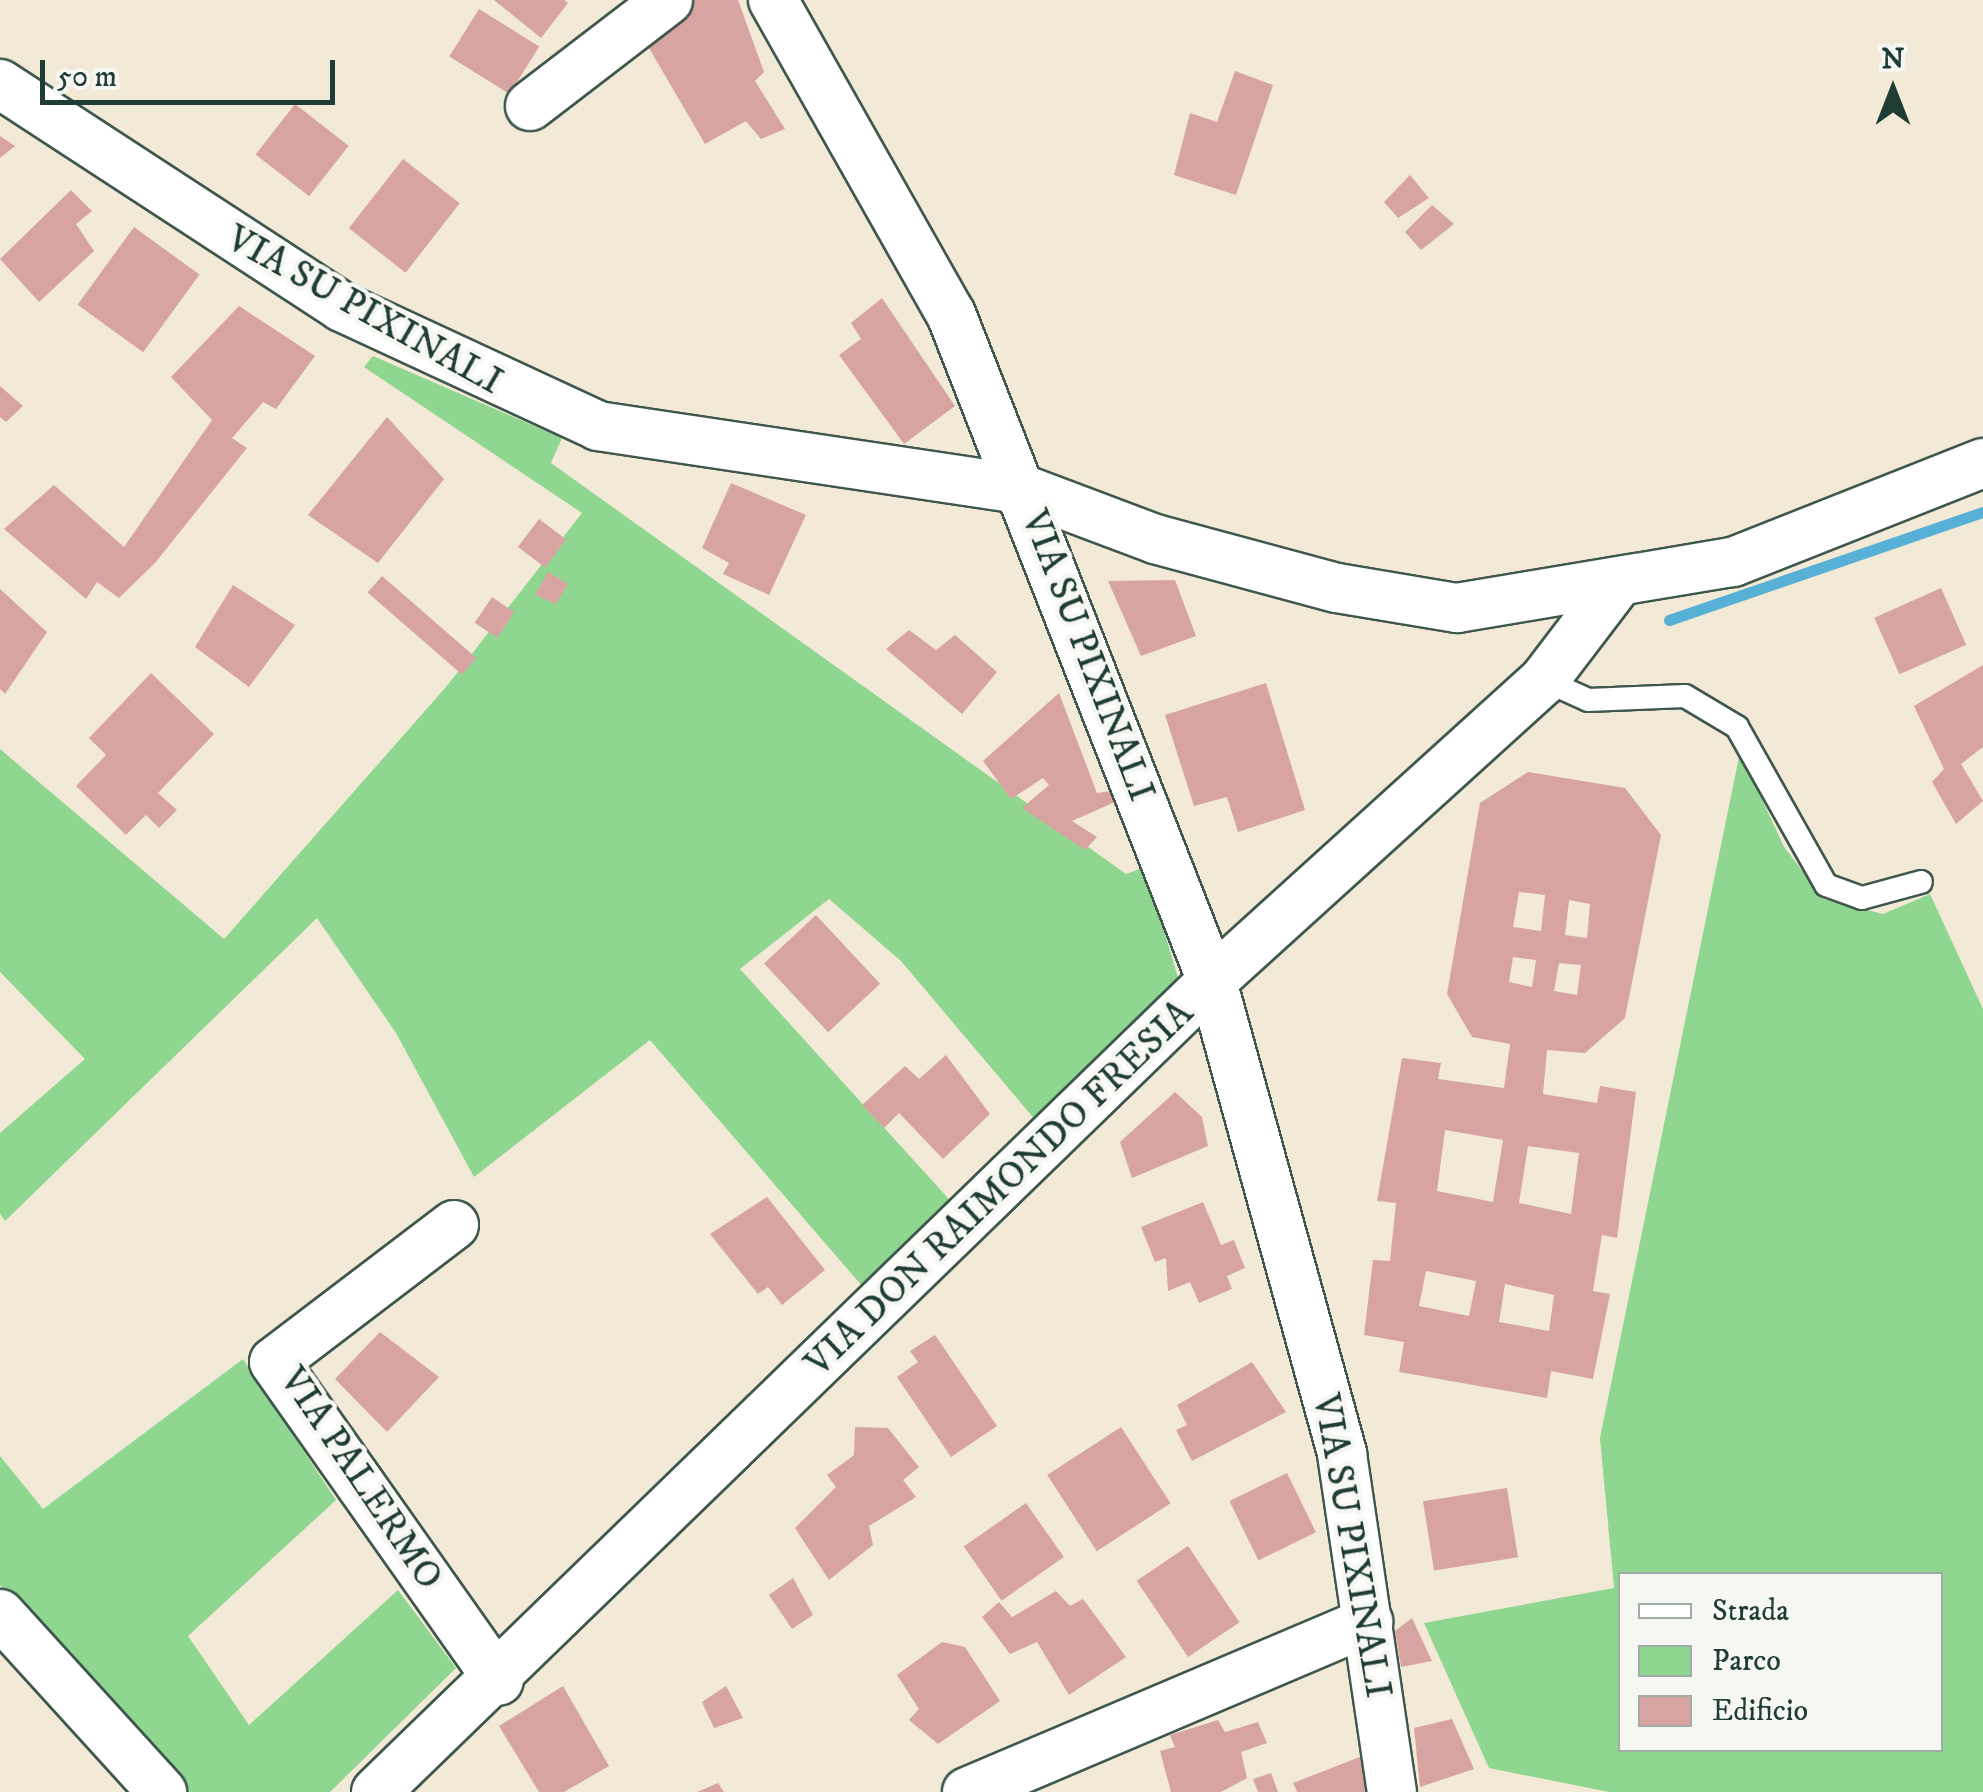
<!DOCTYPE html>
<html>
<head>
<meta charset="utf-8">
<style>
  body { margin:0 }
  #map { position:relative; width:1983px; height:1792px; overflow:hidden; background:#f2ead7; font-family:"IM FELL DW Pica",serif }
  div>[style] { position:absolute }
  .green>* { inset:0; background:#8fd691 }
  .stream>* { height:11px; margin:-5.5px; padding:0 5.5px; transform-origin:5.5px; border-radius:5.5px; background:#57b0d5 }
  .building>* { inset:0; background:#d8a4a1; transform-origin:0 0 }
  .roads { filter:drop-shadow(2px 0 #3f574c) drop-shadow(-2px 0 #3f574c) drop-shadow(0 2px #3f574c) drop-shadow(0 -2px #3f574c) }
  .lane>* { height:22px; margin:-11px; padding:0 11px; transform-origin:11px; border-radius:11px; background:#fff }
  .street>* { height:48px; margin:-24px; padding:0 24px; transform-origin:24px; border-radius:24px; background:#fff }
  span { translate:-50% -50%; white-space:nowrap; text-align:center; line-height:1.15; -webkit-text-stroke:9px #f6f6f2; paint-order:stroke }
  .street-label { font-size:38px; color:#1f3d34 }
  .legend { position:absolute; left:1618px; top:1572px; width:325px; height:180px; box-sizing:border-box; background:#f6f6f2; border:2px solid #a0aca6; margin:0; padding:12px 18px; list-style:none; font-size:30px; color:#1f3d34 }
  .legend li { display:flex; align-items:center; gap:20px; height:50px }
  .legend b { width:50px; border:2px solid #a0aca6 }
  .north { position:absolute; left:1843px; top:40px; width:100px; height:100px; -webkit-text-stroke:8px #f6f6f2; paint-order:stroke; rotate:0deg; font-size:28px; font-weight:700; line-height:40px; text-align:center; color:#1f3d34 }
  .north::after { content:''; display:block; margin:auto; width:35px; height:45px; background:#1f3d34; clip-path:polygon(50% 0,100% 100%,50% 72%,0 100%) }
  .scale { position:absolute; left:40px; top:60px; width:295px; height:45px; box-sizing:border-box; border:5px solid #1f3d34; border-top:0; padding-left:12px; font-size:30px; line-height:35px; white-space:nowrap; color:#1f3d34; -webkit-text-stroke:8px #f6f6f2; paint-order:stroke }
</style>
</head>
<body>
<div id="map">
  <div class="green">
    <i style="clip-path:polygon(373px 356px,562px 438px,551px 463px,1126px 874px,1145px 867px,1182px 991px,1037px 1122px,901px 961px,829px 899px,740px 969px,957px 1208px,869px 1294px,650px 1040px,474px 1177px,396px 1033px,317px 918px,5px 1221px,0 1214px,0 1133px,85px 1059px,0 972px,0 749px,224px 939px,446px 687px,582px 513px,364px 367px)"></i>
    <i style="clip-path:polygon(evenodd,1740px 752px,1784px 847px,1824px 899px,1883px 914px,1930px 894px,1983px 1009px,1983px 1792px,1609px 1792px,1489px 1768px,1424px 1623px,1614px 1588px,1600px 1438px,1740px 752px,1620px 1574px,1940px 1574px,1940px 1750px,1620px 1750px,1620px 1574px)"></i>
    <i style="clip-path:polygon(243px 1359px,336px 1500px,188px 1636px,249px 1725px,398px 1590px,456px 1668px,330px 1792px,186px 1792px,0 1585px,0 1456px,43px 1509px)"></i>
  </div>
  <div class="stream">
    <i style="left:1669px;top:620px;width:332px;rotate:-19deg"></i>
  </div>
  <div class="building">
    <i style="clip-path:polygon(494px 0,564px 0,568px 3px,541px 38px)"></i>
    <i style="clip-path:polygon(689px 0,738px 0,764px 72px,755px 81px,785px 129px,761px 139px,746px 121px,705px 144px,642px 36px)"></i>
    <i style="left:479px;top:9px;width:71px;height:56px;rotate:32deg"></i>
    <i style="clip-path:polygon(1235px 71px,1273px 85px,1236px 195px,1174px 175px,1190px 113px,1217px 122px)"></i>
    <i style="left:295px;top:104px;width:68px;height:64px;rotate:38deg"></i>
    <i style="clip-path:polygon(0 136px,15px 146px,0 158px)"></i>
    <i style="left:403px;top:159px;width:72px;height:88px;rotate:38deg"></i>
    <i style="clip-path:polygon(1410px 175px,1429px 198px,1398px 218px,1384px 202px)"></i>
    <i style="clip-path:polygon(71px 190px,92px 211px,76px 224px,94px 251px,39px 302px,0 259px)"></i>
    <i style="clip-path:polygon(1432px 205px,1454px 224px,1421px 250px,1405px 232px)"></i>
    <i style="left:134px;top:227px;width:81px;height:96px;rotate:36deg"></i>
    <i style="clip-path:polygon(882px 298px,955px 406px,904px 444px,839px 355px,861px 339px,851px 323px)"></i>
    <i style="clip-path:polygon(239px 306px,315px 356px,276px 409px,263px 402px,232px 438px,247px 448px,155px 563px,119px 598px,97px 582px,86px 599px,4px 529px,54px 485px,124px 547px,212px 420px,171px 377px)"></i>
    <i style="clip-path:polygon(0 386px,23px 406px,6px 422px,0 417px)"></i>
    <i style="clip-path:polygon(387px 417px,444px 479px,378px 563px,308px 515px)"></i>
    <i style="clip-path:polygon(731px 483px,806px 515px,769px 595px,723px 574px,729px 563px,702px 548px)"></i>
    <i style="left:539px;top:519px;width:34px;height:35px;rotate:37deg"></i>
    <i style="clip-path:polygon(548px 572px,568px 584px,556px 604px,535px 595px)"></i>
    <i style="left:382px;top:576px;width:125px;height:22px;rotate:41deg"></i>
    <i style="clip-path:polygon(1175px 580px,1196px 636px,1141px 656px,1108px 581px)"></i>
    <i style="clip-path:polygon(233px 585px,295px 625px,249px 687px,195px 647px)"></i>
    <i style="left:1941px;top:588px;width:62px;height:73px;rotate:66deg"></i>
    <i style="clip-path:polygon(0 589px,47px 632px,5px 694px,0 689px)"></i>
    <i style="left:492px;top:597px;width:27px;height:31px;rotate:34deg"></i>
    <i style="clip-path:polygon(909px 630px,936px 650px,955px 635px,997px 672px,962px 714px,886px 649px)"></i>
    <i style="clip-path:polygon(1983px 665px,1983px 747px,1961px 764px,1983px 801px,1956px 824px,1932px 782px,1944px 769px,1914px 706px)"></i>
    <i style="clip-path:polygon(151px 673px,214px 734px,158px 793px,177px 810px,159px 828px,146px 815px,126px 835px,76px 786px,106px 755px,89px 738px)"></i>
    <i style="clip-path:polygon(1266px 683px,1305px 810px,1238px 832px,1227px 797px,1194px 806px,1165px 715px)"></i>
    <i style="clip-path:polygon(1059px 693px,1097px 793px,1111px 791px,1115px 802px,1072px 821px,1097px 837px,1085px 850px,1022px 808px,1049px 785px,1043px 778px,1011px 799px,983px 761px)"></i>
    <i style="clip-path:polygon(evenodd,1528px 772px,1625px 788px,1661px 835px,1625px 1018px,1585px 1053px,1547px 1050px,1543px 1094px,1597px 1103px,1600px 1086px,1636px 1092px,1617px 1238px,1602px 1235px,1593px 1291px,1610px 1294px,1593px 1379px,1551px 1371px,1547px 1398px,1399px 1372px,1404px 1342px,1364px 1335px,1373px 1260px,1390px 1261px,1396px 1203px,1377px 1201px,1402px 1058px,1441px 1063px,1438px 1079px,1504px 1088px,1510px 1044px,1472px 1037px,1447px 994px,1480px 803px,1528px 772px,1519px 892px,1545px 895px,1541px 931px,1513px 927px,1519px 892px,1528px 772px,1569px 900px,1590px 904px,1587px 938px,1565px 935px,1569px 900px,1528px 772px,1513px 957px,1536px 960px,1532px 987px,1509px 982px,1513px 957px,1528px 772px,1559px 963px,1581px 965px,1577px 995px,1554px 991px,1559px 963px,1528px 772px,1445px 1130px,1503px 1140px,1493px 1202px,1437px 1191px,1445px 1130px,1528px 772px,1528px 1146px,1579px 1153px,1571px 1214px,1519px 1203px,1528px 1146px,1528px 772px,1426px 1271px,1476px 1281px,1469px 1316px,1419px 1306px,1426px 1271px,1528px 772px,1505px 1284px,1554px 1295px,1549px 1331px,1499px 1322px,1505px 1284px)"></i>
    <i style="left:816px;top:915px;width:94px;height:71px;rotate:47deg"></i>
    <i style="clip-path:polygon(946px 1055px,990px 1114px,943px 1159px,899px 1113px,884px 1128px,862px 1105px,905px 1066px,919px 1079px)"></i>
    <i style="clip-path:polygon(1175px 1092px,1202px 1117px,1208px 1146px,1132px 1178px,1120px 1142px)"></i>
    <i style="clip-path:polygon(767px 1197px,825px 1270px,782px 1305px,768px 1287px,758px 1294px,710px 1234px)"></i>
    <i style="clip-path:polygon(1203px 1202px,1221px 1245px,1234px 1240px,1245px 1268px,1227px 1276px,1232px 1289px,1199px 1303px,1190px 1282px,1168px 1291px,1166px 1258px,1155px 1262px,1141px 1227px)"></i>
    <i style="clip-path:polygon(380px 1332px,439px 1377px,387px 1432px,335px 1379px)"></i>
    <i style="clip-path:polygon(935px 1335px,997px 1426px,951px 1457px,897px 1377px,918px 1362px,910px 1351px)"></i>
    <i style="clip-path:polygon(1252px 1362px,1286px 1412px,1192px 1461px,1176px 1430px,1187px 1425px,1177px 1405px)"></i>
    <i style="clip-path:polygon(855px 1427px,888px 1428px,919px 1467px,903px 1480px,916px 1497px,869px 1526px,873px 1545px,829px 1580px,795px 1528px,836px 1487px,827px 1475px,854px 1455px)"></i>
    <i style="left:1121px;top:1427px;width:91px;height:88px;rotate:57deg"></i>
    <i style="left:1287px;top:1473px;width:66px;height:64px;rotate:64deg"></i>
    <i style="left:1507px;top:1488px;width:70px;height:85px;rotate:81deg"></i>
    <i style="left:1026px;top:1503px;width:66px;height:76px;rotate:55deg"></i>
    <i style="left:1188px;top:1546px;width:92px;height:62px;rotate:56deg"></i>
    <i style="clip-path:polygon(793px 1578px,813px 1615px,792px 1629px,769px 1595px)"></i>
    <i style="clip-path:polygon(1056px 1591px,1070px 1606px,1083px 1599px,1126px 1657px,1069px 1695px,1037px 1642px,1010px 1654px,982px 1617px,999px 1602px,1012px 1617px)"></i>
    <i style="clip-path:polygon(1412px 1618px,1432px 1661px,1401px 1667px,1395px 1631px)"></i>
    <i style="clip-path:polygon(942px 1642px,965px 1647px,1000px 1701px,938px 1744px,909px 1720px,919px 1709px,897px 1675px)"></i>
    <i style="clip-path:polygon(563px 1686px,609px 1766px,564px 1792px,539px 1792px,499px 1726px)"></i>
    <i style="clip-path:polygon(726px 1686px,743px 1718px,714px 1728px,702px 1702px)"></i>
    <i style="clip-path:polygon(1452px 1719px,1474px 1769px,1420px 1787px,1414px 1728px)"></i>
    <i style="clip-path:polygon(1218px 1720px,1225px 1732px,1258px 1722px,1267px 1743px,1241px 1752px,1247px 1778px,1221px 1792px,1171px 1792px,1160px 1751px,1175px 1747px,1170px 1735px)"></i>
    <i style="clip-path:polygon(1370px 1753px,1379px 1792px,1297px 1792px,1293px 1783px)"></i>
    <i style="clip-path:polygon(1271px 1773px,1278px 1792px,1258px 1792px,1253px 1779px)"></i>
    <i style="clip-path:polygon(718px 1783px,724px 1792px,697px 1792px)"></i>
  </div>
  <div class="roads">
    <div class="lane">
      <i style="left:1544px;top:680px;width:48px;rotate:24.4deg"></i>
      <i style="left:1588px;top:700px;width:97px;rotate:-2.4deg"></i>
      <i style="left:1685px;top:696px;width:61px;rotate:30.8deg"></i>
      <i style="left:1737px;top:727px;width:181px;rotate:60.6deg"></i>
      <i style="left:1826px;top:885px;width:38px;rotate:20deg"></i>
      <i style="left:1862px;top:898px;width:61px;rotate:-15.2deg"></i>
    </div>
    <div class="street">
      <i style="left:773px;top:0;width:361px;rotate:60.5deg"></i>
      <i style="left:951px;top:314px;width:716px;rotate:68.63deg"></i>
      <i style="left:1212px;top:981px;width:491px;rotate:74.6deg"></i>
      <i style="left:1342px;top:1454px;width:342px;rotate:81.6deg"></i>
      <i style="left:0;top:84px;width:408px;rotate:33.1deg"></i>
      <i style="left:342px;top:307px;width:282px;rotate:24.9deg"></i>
      <i style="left:598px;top:426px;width:429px;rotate:8.5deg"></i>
      <i style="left:1022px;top:489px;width:142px;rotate:20.6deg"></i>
      <i style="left:1155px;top:539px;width:188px;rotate:15.1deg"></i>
      <i style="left:1337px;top:588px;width:122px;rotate:9.5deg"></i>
      <i style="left:1457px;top:608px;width:280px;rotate:-9.5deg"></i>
      <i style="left:1733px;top:562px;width:269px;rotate:-21.6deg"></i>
      <i style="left:530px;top:106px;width:174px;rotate:-37.5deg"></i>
      <i style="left:454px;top:1225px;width:226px;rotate:142.7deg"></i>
      <i style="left:274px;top:1362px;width:390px;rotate:54.8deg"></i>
      <i style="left:0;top:1614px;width:241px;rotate:47.7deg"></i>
      <i style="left:376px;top:1792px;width:1165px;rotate:-44.13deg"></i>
      <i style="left:1212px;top:981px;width:448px;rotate:-42.2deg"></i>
      <i style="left:1544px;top:680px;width:122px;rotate:-52.7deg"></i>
      <i style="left:967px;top:1792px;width:436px;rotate:-23deg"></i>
    </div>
  </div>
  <div class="street-label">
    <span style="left:364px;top:311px;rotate:29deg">VIA SU PIXINALI</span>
    <span style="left:1087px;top:656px;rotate:69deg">VIA SU PIXINALI</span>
    <span style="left:1000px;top:1189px;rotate:-44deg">VIA DON RAIMONDO FRESIA</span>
    <span style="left:360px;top:1479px;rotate:56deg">VIA PALERMO</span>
    <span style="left:1351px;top:1546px;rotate:80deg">VIA SU PIXINALI</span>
  </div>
  <ul class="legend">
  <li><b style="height:12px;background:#fff"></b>Strada</li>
  <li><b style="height:28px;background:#8fd691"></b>Parco</li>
  <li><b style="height:28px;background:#d8a4a1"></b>Edificio</li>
  </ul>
  <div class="north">N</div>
  <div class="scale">50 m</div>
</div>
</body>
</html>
